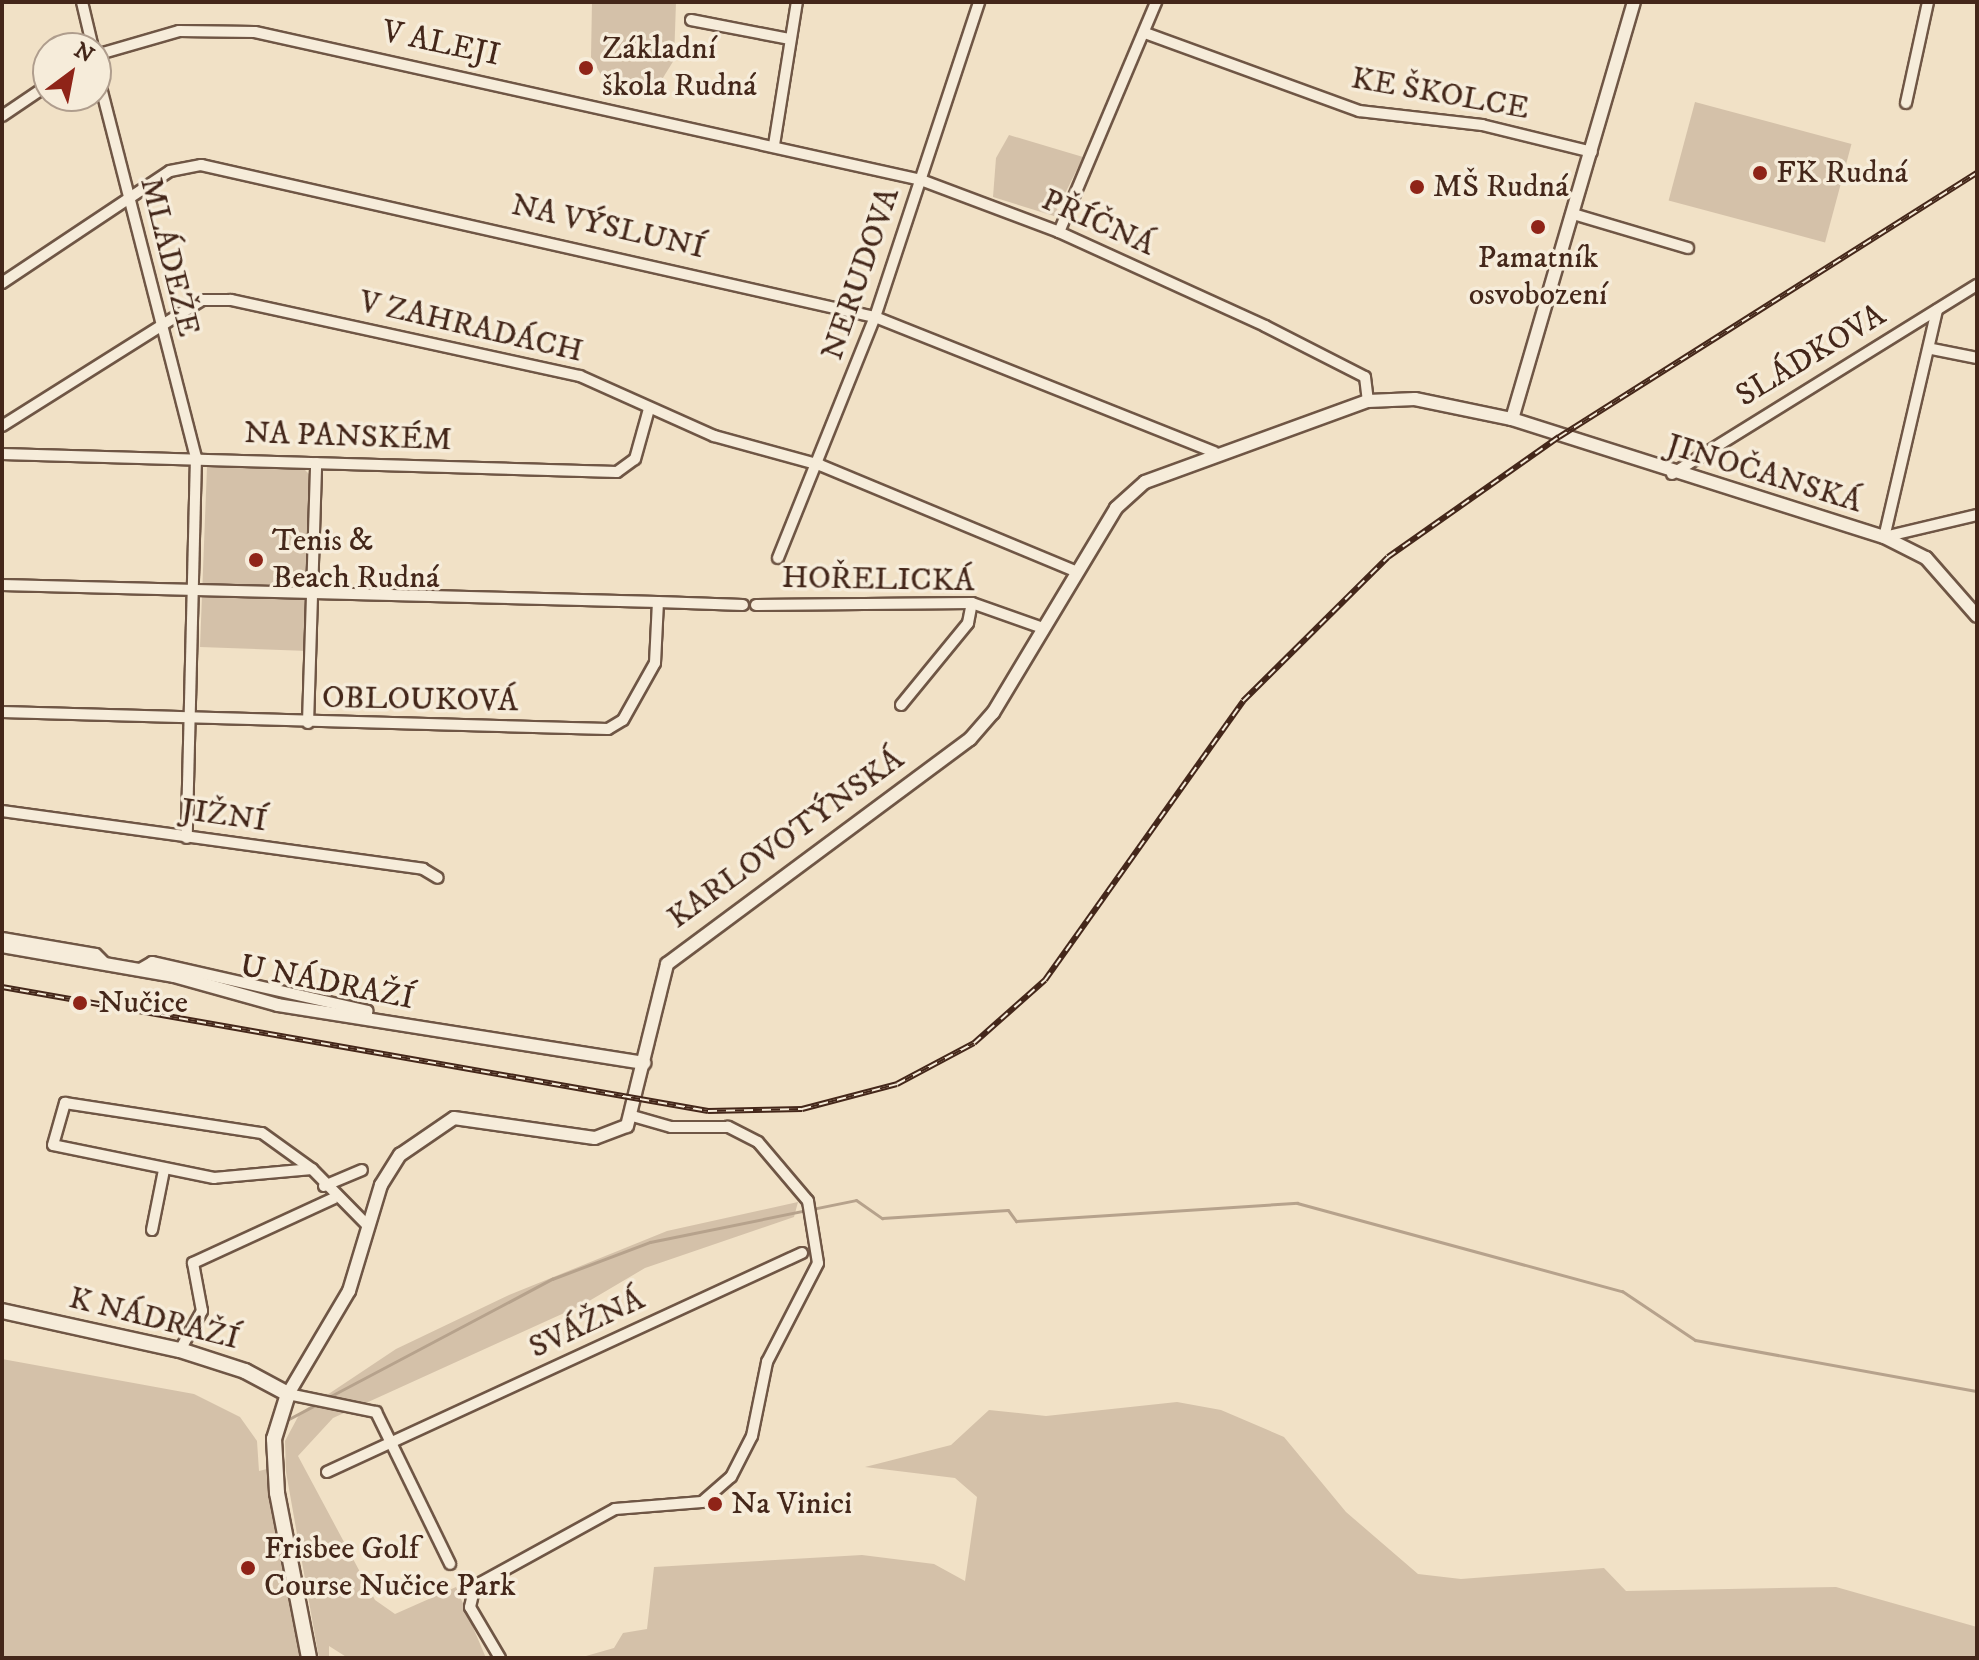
<!DOCTYPE html>
<html>
<head>
<meta charset="utf-8">
<style>
  body { margin:0 }
  #map { position:relative; width:1979px; height:1660px; overflow:hidden; background:#f1e1c6; font-family:"IM FELL DW Pica",serif }
  div>[style] { position:absolute }
  .green>* { inset:0; background:#d4c1a9; transform-origin:0 0 }
  .stream>* { height:3px; margin:-1.5px; padding:0 1.5px; transform-origin:1.5px; border-radius:1.5px; background:#b6a28c }
  .roads { filter:drop-shadow(2px 0 #6f5645) drop-shadow(-2px 0 #6f5645) drop-shadow(0 2px #6f5645) drop-shadow(0 -2px #6f5645) }
  .minor>* { height:10px; margin:-5px; padding:0 5px; transform-origin:5px; border-radius:5px; background:#f6ecda }
  .tertiary>* { height:12px; margin:-6px; padding:0 6px; transform-origin:6px; border-radius:6px; background:#f6ecda }
  .secondary>* { height:14px; margin:-7px; padding:0 7px; transform-origin:7px; border-radius:7px; background:#f6ecda }
  .rail>* { height:6px; margin-top:-3px; transform-origin:0; background:repeating-linear-gradient(90deg,#f6ecda 0 9px,#44271a 0 18px); box-sizing:border-box; border-block:2px solid #44271a }
  .dots>* { width:22px; height:22px; translate:-50% -50%; box-sizing:border-box; border:4px solid #f6ecda; border-radius:50% }
  span { translate:-50% -50%; white-space:nowrap; text-align:center; line-height:1.15; -webkit-text-stroke:7px #f6ecda; paint-order:stroke }
  .street-label { font-size:32px; color:#44271a }
  .poi-label { font-size:32px; color:#44271a }
  .left { translate:0 -50%; text-align:left }
  .frame { position:absolute; inset:0; border:4px solid #44271a; pointer-events:none }
  .north { position:absolute; left:32px; top:32px; width:80px; height:80px; box-sizing:border-box; background:#f6ecda; border:2px solid #af9d8d; border-radius:50%; rotate:32deg; font-size:22px; font-weight:700; line-height:32px; text-align:center; color:#44271a }
  .north::after { content:''; display:block; margin:auto; width:28px; height:36px; background:#8f2418; clip-path:polygon(50% 0,100% 100%,50% 72%,0 100%) }
</style>
</head>
<body>
<div id="map">
  <div class="green">
    <i style="clip-path:polygon(592px 2px,676px 2px,674px 60px,661px 81px,636px 91px,605px 82px,591px 57px)"></i>
    <i style="left:1695px;top:102px;width:162px;height:102px;rotate:15deg"></i>
    <i style="clip-path:polygon(1009px 135px,1083px 157px,1054px 216px,993px 197px,996px 158px)"></i>
    <i style="clip-path:polygon(207px 467px,302px 467px,309px 474px,308px 651px,200px 647px)"></i>
    <i style="clip-path:polygon(798px 1202px,794px 1217px,645px 1268px,584px 1304px,333px 1418px,298px 1456px,375px 1600px,395px 1614px,456px 1587px,486px 1658px,348px 1658px,329px 1646px,329px 1658px,319px 1658px,286px 1472px,285px 1441px,300px 1413px,396px 1349px,509px 1295px,667px 1231px)"></i>
    <i style="clip-path:polygon(2px 1359px,194px 1394px,240px 1417px,257px 1441px,259px 1471px,267px 1469px,301px 1658px,2px 1658px)"></i>
    <i style="clip-path:polygon(1177px 1402px,1221px 1410px,1284px 1437px,1346px 1512px,1418px 1574px,1461px 1579px,1604px 1568px,1626px 1591px,1836px 1587px,1977px 1627px,1977px 1658px,579px 1658px,614px 1648px,623px 1633px,647px 1629px,654px 1567px,862px 1555px,934px 1564px,965px 1581px,977px 1497px,955px 1478px,865px 1467px,951px 1445px,989px 1410px,1046px 1416px)"></i>
  </div>
  <div class="stream">
    <i style="left:327px;top:1398px;width:255px;rotate:-27.9deg"></i>
    <i style="left:552px;top:1279px;width:105px;rotate:-20.7deg"></i>
    <i style="left:650px;top:1242px;width:210px;rotate:-11.5deg"></i>
    <i style="left:856px;top:1200px;width:32px;rotate:35deg"></i>
    <i style="left:882px;top:1218px;width:126px;rotate:-3.6deg"></i>
    <i style="left:1008px;top:1210px;width:14px;rotate:54deg"></i>
    <i style="left:1016px;top:1221px;width:282px;rotate:-3.7deg"></i>
    <i style="left:1297px;top:1203px;width:337px;rotate:15.2deg"></i>
    <i style="left:1622px;top:1291px;width:88px;rotate:33.9deg"></i>
    <i style="left:1695px;top:1340px;width:287px;rotate:10.3deg"></i>
    <i style="left:285px;top:1421px;width:36px;rotate:-28deg"></i>
  </div>
  <div class="roads">
    <div class="minor">
      <i style="left:82px;top:2px;width:47px;rotate:76.6deg"></i>
      <i style="left:691px;top:20px;width:101px;rotate:10.9deg"></i>
      <i style="left:1145px;top:33px;width:228px;rotate:20deg"></i>
      <i style="left:1359px;top:111px;width:124px;rotate:6.5deg"></i>
      <i style="left:1482px;top:125px;width:113px;rotate:13.8deg"></i>
      <i style="left:96px;top:55px;width:86px;rotate:-16.1deg"></i>
      <i style="left:179px;top:31px;width:76px;rotate:0.8deg"></i>
      <i style="left:255px;top:32px;width:682px;rotate:12.53deg"></i>
      <i style="left:921px;top:180px;width:147px;rotate:20.6deg"></i>
      <i style="left:1059px;top:232px;width:226px;rotate:24.5deg"></i>
      <i style="left:1265px;top:326px;width:112px;rotate:27deg"></i>
      <i style="left:1365px;top:377px;width:24px;rotate:83deg"></i>
      <i style="left:96px;top:68px;width:402px;rotate:75.6deg"></i>
      <i style="left:196px;top:457px;width:381px;rotate:91.4deg"></i>
      <i style="left:1906px;top:103px;width:103px;rotate:-77.7deg"></i>
      <i style="left:2px;top:116px;width:55px;rotate:-34deg"></i>
      <i style="left:774px;top:145px;width:145px;rotate:-80.9deg"></i>
      <i style="left:1573px;top:214px;width:120px;rotate:16.5deg"></i>
      <i style="left:1059px;top:232px;width:250px;rotate:-67.1deg"></i>
      <i style="left:2px;top:283px;width:202px;rotate:-33.7deg"></i>
      <i style="left:170px;top:171px;width:32px;rotate:-11deg"></i>
      <i style="left:201px;top:165px;width:691px;rotate:12.71deg"></i>
      <i style="left:875px;top:317px;width:365px;rotate:21.7deg"></i>
      <i style="left:1937px;top:310px;width:233px;rotate:103.1deg"></i>
      <i style="left:1884px;top:537px;width:96px;rotate:-13.3deg"></i>
      <i style="left:1932px;top:349px;width:46px;rotate:11.3deg"></i>
      <i style="left:2px;top:426px;width:236px;rotate:-32.2deg"></i>
      <i style="left:202px;top:300px;width:29px"></i>
      <i style="left:231px;top:300px;width:357px;rotate:12.3deg"></i>
      <i style="left:580px;top:376px;width:147px;rotate:24.1deg"></i>
      <i style="left:714px;top:436px;width:110px;rotate:15.3deg"></i>
      <i style="left:820px;top:465px;width:276px;rotate:22.6deg"></i>
      <i style="left:2px;top:454px;width:615px;rotate:1.68deg"></i>
      <i style="left:617px;top:472px;width:22px;rotate:-36deg"></i>
      <i style="left:635px;top:459px;width:52px;rotate:-74.4deg"></i>
      <i style="left:1672px;top:474px;width:359px;rotate:-31.8deg"></i>
      <i style="left:778px;top:558px;width:260px;rotate:-68.1deg"></i>
      <i style="left:875px;top:317px;width:332px;rotate:-71.7deg"></i>
      <i style="left:2px;top:585px;width:656px;rotate:1.48deg"></i>
      <i style="left:756px;top:605px;width:216px;rotate:-0.5deg"></i>
      <i style="left:972px;top:603px;width:75px;rotate:19.4deg"></i>
      <i style="left:901px;top:705px;width:106px;rotate:-50.7deg"></i>
      <i style="left:968px;top:623px;width:20px;rotate:-79deg"></i>
      <i style="left:2px;top:712px;width:606px;rotate:1.61deg"></i>
      <i style="left:608px;top:729px;width:17px;rotate:-31deg"></i>
      <i style="left:623px;top:720px;width:65px;rotate:-60.7deg"></i>
      <i style="left:655px;top:663px;width:61px;rotate:-87.2deg"></i>
      <i style="left:658px;top:602px;width:85px;rotate:2deg"></i>
      <i style="left:308px;top:723px;width:260px;rotate:-88.2deg"></i>
      <i style="left:2px;top:811px;width:425px;rotate:7.8deg"></i>
      <i style="left:423px;top:869px;width:17px;rotate:31deg"></i>
      <i style="left:2px;top:938px;width:95px;rotate:9.7deg"></i>
      <i style="left:96px;top:954px;width:13px;rotate:45deg"></i>
      <i style="left:140px;top:969px;width:14px;rotate:-30deg"></i>
      <i style="left:152px;top:962px;width:221px;rotate:12.8deg"></i>
      <i style="left:367px;top:1011px;width:8px;rotate:90deg"></i>
      <i style="left:312px;top:1169px;width:98px;rotate:174.8deg"></i>
      <i style="left:214px;top:1178px;width:164px;rotate:-168.4deg"></i>
      <i style="left:53px;top:1145px;width:44px;rotate:-74.1deg"></i>
      <i style="left:65px;top:1103px;width:199px;rotate:8.7deg"></i>
      <i style="left:262px;top:1133px;width:62px;rotate:35.8deg"></i>
      <i style="left:312px;top:1169px;width:81px;rotate:45.5deg"></i>
      <i style="left:324px;top:1186px;width:41px;rotate:-22.8deg"></i>
      <i style="left:152px;top:1230px;width:61px;rotate:-78.7deg"></i>
      <i style="left:180px;top:1350px;width:45px;rotate:-60.6deg"></i>
      <i style="left:202px;top:1311px;width:49px;rotate:-100.6deg"></i>
      <i style="left:193px;top:1263px;width:155px;rotate:-24.7deg"></i>
      <i style="left:288px;top:1394px;width:90px;rotate:11.6deg"></i>
      <i style="left:376px;top:1412px;width:169px;rotate:64deg"></i>
      <i style="left:327px;top:1472px;width:523px;rotate:-24.75deg"></i>
      <i style="left:500px;top:1658px;width:59px;rotate:-120.5deg"></i>
      <i style="left:470px;top:1607px;width:22px;rotate:-77deg"></i>
      <i style="left:475px;top:1586px;width:160px;rotate:-28.8deg"></i>
      <i style="left:615px;top:1509px;width:87px;rotate:-4.6deg"></i>
      <i style="left:702px;top:1502px;width:38px;rotate:-41deg"></i>
      <i style="left:731px;top:1477px;width:46px;rotate:-62.9deg"></i>
      <i style="left:752px;top:1436px;width:76px;rotate:-78.5deg"></i>
      <i style="left:767px;top:1362px;width:111px;rotate:-62.7deg"></i>
      <i style="left:818px;top:1263px;width:63px;rotate:-99.2deg"></i>
      <i style="left:808px;top:1201px;width:77px;rotate:-130.3deg"></i>
      <i style="left:758px;top:1142px;width:34px;rotate:-153deg"></i>
      <i style="left:728px;top:1127px;width:57px;rotate:180deg"></i>
      <i style="left:671px;top:1127px;width:40px;rotate:-164deg"></i>
    </div>
    <div class="tertiary">
      <i style="left:1512px;top:419px;width:434px;rotate:-73.7deg"></i>
      <i style="left:2px;top:946px;width:175px;rotate:9.9deg"></i>
      <i style="left:174px;top:976px;width:108px;rotate:15.6deg"></i>
      <i style="left:278px;top:1005px;width:371px;rotate:9deg"></i>
      <i style="left:288px;top:1394px;width:120px;rotate:-59.4deg"></i>
      <i style="left:349px;top:1291px;width:111px;rotate:-73.2deg"></i>
      <i style="left:381px;top:1185px;width:36px;rotate:-58deg"></i>
      <i style="left:400px;top:1155px;width:65px;rotate:-34.4deg"></i>
      <i style="left:454px;top:1118px;width:142px;rotate:8.1deg"></i>
      <i style="left:595px;top:1138px;width:34px;rotate:-21deg"></i>
      <i style="left:627px;top:1126px;width:167px;rotate:-76.1deg"></i>
      <i style="left:667px;top:964px;width:377px;rotate:-36.6deg"></i>
      <i style="left:970px;top:739px;width:35px;rotate:-49deg"></i>
      <i style="left:993px;top:713px;width:239px;rotate:-59deg"></i>
      <i style="left:1116px;top:508px;width:39px;rotate:-42deg"></i>
      <i style="left:1145px;top:482px;width:237px;rotate:-20deg"></i>
      <i style="left:1368px;top:401px;width:47px;rotate:-2.4deg"></i>
      <i style="left:1415px;top:399px;width:99px;rotate:11.7deg"></i>
      <i style="left:1512px;top:419px;width:390px;rotate:17.6deg"></i>
      <i style="left:1884px;top:537px;width:47px;rotate:26.6deg"></i>
      <i style="left:1926px;top:558px;width:77px;rotate:48.7deg"></i>
    </div>
    <div class="secondary">
      <i style="left:2px;top:1311px;width:182px;rotate:12.4deg"></i>
      <i style="left:180px;top:1350px;width:68px;rotate:17.9deg"></i>
      <i style="left:245px;top:1371px;width:49px;rotate:28.1deg"></i>
      <i style="left:288px;top:1394px;width:47px;rotate:107.3deg"></i>
      <i style="left:274px;top:1439px;width:54px;rotate:86.8deg"></i>
      <i style="left:277px;top:1493px;width:168px;rotate:79deg"></i>
    </div>
  </div>
  <div class="rail">
    <i style="left:2px;top:987px;width:717px;rotate:9.96deg"></i>
    <i style="left:708px;top:1111px;width:94px;rotate:-1.2deg"></i>
    <i style="left:802px;top:1109px;width:98px;rotate:-14.7deg"></i>
    <i style="left:897px;top:1084px;width:87px;rotate:-28deg"></i>
    <i style="left:974px;top:1043px;width:95px;rotate:-41.6deg"></i>
    <i style="left:1045px;top:980px;width:342px;rotate:-54.6deg"></i>
    <i style="left:1243px;top:701px;width:204px;rotate:-44.8deg"></i>
    <i style="left:1388px;top:557px;width:209px;rotate:-35.1deg"></i>
    <i style="left:1559px;top:437px;width:494px;rotate:-32.3deg"></i>
  </div>
  <div class="dots">
    <i style="left:586px;top:68px;background:#8f2418"></i>
    <i style="left:1760px;top:173px;background:#8f2418"></i>
    <i style="left:1417px;top:187px;background:#8f2418"></i>
    <i style="left:1538px;top:227px;background:#8f2418"></i>
    <i style="left:256px;top:560px;background:#8f2418"></i>
    <i style="left:80px;top:1003px;background:#8f2418"></i>
    <i style="left:715px;top:1504px;background:#8f2418"></i>
    <i style="left:248px;top:1568px;background:#8f2418"></i>
  </div>
  <div class="street-label">
    <span style="left:441px;top:44px;rotate:12deg">V ALEJI</span>
    <span style="left:1440px;top:94px;rotate:10deg">KE ŠKOLCE</span>
    <span style="left:1098px;top:223px;rotate:24deg">PŘÍČNÁ</span>
    <span style="left:608px;top:227px;rotate:13deg">NA VÝSLUNÍ</span>
    <span style="left:169px;top:257px;rotate:76deg">MLÁDEŽE</span>
    <span style="left:861px;top:274px;rotate:-71deg">NERUDOVA</span>
    <span style="left:471px;top:327px;rotate:13deg">V ZAHRADÁCH</span>
    <span style="left:1811px;top:356px;rotate:-31deg">SLÁDKOVA</span>
    <span style="left:348px;top:437px;rotate:2deg">NA PANSKÉM</span>
    <span style="left:1764px;top:474px;rotate:17deg">JINOČANSKÁ</span>
    <span style="left:878px;top:580px;rotate:1deg">HOŘELICKÁ</span>
    <span style="left:420px;top:700px;rotate:1deg">OBLOUKOVÁ</span>
    <span style="left:224px;top:816px;rotate:8deg">JIŽNÍ</span>
    <span style="left:786px;top:839px;rotate:-36deg">KARLOVOTÝNSKÁ</span>
    <span style="left:327px;top:983px;rotate:11deg">U NÁDRAŽÍ</span>
    <span style="left:154px;top:1319px;rotate:14deg">K NÁDRAŽÍ</span>
    <span style="left:587px;top:1324px;rotate:-25deg">SVÁŽNÁ</span>
  </div>
  <div class="poi-label">
    <span class="left" style="left:602px;top:68px">Základní<br>škola Rudná</span>
    <span class="left" style="left:1776px;top:173px">FK Rudná</span>
    <span class="left" style="left:1433px;top:187px">MŠ Rudná</span>
    <span style="left:1538px;top:277px">Pamatník<br>osvobození</span>
    <span class="left" style="left:272px;top:560px">Tenis &amp;<br>Beach Rudná</span>
    <span class="left" style="left:98px;top:1003px">Nučice</span>
    <span class="left" style="left:731px;top:1504px">Na Vinici</span>
    <span class="left" style="left:264px;top:1568px">Frisbee Golf<br>Course Nučice Park</span>
  </div>
  <div class="frame"></div>
  <div class="north">N</div>
</div>
</body>
</html>
